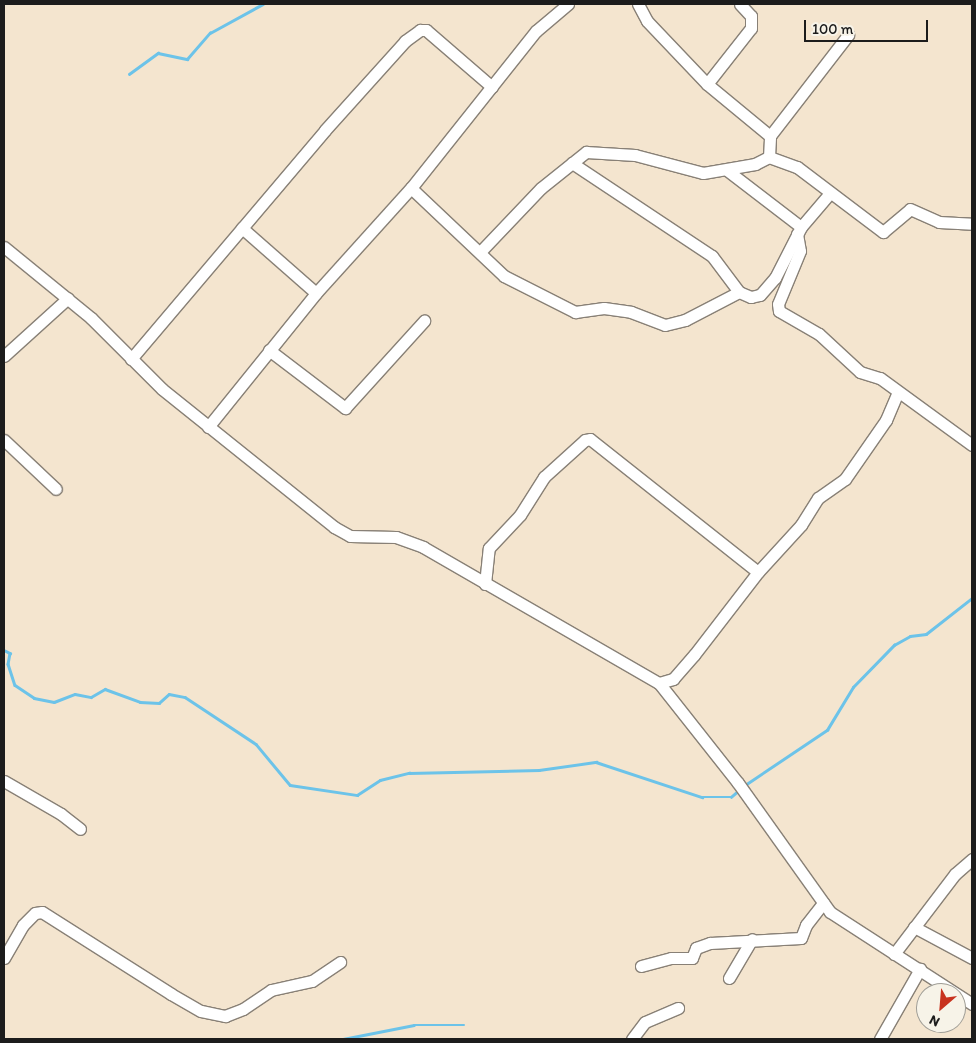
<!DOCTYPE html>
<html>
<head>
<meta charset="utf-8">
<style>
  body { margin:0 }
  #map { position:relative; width:976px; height:1043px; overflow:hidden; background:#f4e5cf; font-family:Itim,sans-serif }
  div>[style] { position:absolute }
  .stream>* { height:2.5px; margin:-1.25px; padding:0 1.25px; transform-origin:1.25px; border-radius:1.25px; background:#6cc3e9 }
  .roads { filter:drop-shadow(1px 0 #888076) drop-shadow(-1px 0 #888076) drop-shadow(0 1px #888076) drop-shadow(0 -1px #888076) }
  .minor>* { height:11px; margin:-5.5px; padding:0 5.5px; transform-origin:5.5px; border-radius:5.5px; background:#fff }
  span { translate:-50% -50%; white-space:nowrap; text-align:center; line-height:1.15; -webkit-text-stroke:4px #f7f3e8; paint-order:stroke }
  .frame { position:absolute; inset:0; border:5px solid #1c1c1c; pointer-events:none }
  .north { position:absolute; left:916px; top:983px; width:50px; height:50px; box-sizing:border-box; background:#f7f3e8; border:1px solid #9f9d96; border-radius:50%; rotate:207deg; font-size:14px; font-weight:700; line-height:20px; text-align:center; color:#1c1c1c }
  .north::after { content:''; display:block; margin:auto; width:18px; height:22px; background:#c8321e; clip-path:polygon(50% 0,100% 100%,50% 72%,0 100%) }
  .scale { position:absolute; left:804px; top:20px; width:124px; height:22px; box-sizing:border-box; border:2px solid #1c1c1c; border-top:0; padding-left:6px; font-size:15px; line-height:18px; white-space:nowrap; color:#1c1c1c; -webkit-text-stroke:4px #f7f3e8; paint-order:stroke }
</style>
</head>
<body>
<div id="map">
  <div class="stream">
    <i style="left:129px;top:74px;width:36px;rotate:-36deg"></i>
    <i style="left:158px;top:53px;width:30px;rotate:12deg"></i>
    <i style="left:187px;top:59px;width:35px;rotate:-49deg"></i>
    <i style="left:210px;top:33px;width:60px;rotate:-28.7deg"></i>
    <i style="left:4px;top:650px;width:7px;rotate:27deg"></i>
    <i style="left:10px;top:653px;width:11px;rotate:100deg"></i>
    <i style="left:8px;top:664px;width:22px;rotate:72deg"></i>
    <i style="left:15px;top:685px;width:23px;rotate:34deg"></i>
    <i style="left:34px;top:698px;width:20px;rotate:11deg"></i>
    <i style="left:54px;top:702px;width:22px;rotate:-21deg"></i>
    <i style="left:75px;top:694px;width:16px;rotate:11deg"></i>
    <i style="left:91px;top:697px;width:16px;rotate:-30deg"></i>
    <i style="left:105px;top:689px;width:37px;rotate:20deg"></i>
    <i style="left:140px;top:702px;width:19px;rotate:3deg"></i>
    <i style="left:159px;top:703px;width:13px;rotate:-42deg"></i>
    <i style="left:169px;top:694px;width:16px;rotate:11deg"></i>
    <i style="left:185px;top:697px;width:85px;rotate:33.5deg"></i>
    <i style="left:256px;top:744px;width:53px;rotate:50.3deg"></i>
    <i style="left:290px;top:785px;width:68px;rotate:8.5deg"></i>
    <i style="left:357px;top:795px;width:27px;rotate:-33deg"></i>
    <i style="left:380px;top:780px;width:30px;rotate:-14deg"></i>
    <i style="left:409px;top:773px;width:130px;rotate:-1.3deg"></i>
    <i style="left:539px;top:770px;width:58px;rotate:-8deg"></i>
    <i style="left:596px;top:762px;width:112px;rotate:18.3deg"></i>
    <i style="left:702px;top:797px;width:29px"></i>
    <i style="left:731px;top:797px;width:11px;rotate:-41deg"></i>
    <i style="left:745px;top:785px;width:99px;rotate:-33.9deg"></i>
    <i style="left:827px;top:730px;width:50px;rotate:-58.8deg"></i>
    <i style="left:853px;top:687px;width:59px;rotate:-45.7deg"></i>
    <i style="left:894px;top:645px;width:18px;rotate:-29deg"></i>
    <i style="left:910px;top:636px;width:16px;rotate:-7deg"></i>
    <i style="left:926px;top:634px;width:58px;rotate:-38deg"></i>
    <i style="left:343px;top:1039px;width:72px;rotate:-11.2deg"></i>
    <i style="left:414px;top:1025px;width:50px"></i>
  </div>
  <div class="roads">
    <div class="minor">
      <i style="left:638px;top:4px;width:19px;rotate:62deg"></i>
      <i style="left:647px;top:21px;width:87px;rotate:46.4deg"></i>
      <i style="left:707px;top:84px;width:82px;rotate:39.5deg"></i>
      <i style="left:707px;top:84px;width:71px;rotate:-51.8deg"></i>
      <i style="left:751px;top:28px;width:12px;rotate:-90deg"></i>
      <i style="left:751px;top:16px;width:16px;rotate:-133deg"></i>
      <i style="left:769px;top:157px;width:21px;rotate:-87deg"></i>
      <i style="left:770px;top:136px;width:128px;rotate:-52.3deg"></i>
      <i style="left:572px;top:163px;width:168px;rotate:33.6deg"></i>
      <i style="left:712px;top:256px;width:45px;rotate:53.1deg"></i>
      <i style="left:739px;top:292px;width:13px;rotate:23deg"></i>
      <i style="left:751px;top:297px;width:9px;rotate:-13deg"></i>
      <i style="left:760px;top:295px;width:23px;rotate:-49deg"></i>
      <i style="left:775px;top:278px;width:57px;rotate:-63deg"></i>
      <i style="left:801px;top:227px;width:45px;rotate:-49.5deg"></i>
      <i style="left:728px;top:171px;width:92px;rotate:37.5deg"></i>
      <i style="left:411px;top:188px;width:128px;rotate:43.4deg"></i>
      <i style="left:504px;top:276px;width:80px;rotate:26.9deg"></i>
      <i style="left:575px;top:312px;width:29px;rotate:-8deg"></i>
      <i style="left:604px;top:308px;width:27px;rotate:8deg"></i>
      <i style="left:631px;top:312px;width:36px;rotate:21deg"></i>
      <i style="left:665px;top:325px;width:21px;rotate:-14deg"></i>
      <i style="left:685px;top:320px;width:61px;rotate:-27.4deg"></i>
      <i style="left:242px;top:228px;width:98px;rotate:41.3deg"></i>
      <i style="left:797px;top:234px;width:17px;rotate:80deg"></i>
      <i style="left:800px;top:251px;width:57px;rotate:112.5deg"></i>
      <i style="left:778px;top:304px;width:7px;rotate:82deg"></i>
      <i style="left:779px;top:311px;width:46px;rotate:29.9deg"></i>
      <i style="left:819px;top:334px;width:56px;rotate:42.8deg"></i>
      <i style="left:860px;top:372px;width:21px;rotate:17deg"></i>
      <i style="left:880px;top:378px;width:114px;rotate:36.1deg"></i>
      <i style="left:4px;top:247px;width:112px;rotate:39.2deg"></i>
      <i style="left:91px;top:318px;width:100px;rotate:45deg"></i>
      <i style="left:162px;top:389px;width:221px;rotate:38.7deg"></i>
      <i style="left:334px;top:527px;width:18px;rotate:29deg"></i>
      <i style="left:350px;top:536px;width:46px;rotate:1.2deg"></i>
      <i style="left:396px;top:537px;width:29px;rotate:20deg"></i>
      <i style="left:423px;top:547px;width:272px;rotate:30deg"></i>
      <i style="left:659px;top:683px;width:127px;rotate:51.7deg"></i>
      <i style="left:738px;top:783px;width:158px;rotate:54.5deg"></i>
      <i style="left:830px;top:912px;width:169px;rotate:32.9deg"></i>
      <i style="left:480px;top:252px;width:88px;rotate:-46.4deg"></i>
      <i style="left:541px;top:188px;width:58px;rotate:-38.7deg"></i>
      <i style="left:586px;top:152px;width:49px;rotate:3.5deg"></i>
      <i style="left:635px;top:155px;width:70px;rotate:14.8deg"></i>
      <i style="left:703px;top:173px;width:53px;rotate:-9.8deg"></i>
      <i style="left:755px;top:164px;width:16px;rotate:-27deg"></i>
      <i style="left:769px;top:157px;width:30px;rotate:20deg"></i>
      <i style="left:797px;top:167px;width:108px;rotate:37.1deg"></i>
      <i style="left:883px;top:232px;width:35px;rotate:-40deg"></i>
      <i style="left:910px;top:209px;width:32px;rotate:24deg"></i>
      <i style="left:939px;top:222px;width:33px;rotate:3deg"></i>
      <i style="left:269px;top:350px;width:96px;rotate:37.3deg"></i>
      <i style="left:345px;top:408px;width:118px;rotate:-47.8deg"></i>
      <i style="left:4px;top:356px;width:86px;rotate:-42.2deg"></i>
      <i style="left:131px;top:359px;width:300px;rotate:-49.7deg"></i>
      <i style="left:325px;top:130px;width:120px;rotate:-48deg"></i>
      <i style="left:405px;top:41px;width:19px;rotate:-36deg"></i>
      <i style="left:420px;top:30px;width:6px"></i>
      <i style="left:426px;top:30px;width:87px;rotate:40.8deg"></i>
      <i style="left:208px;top:427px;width:172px;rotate:-51.1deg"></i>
      <i style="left:316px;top:293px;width:142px;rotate:-47.9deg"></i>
      <i style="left:411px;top:188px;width:201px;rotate:-51.5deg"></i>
      <i style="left:536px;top:31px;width:42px;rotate:-40.2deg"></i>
      <i style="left:4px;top:440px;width:71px;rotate:43.3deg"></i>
      <i style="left:485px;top:584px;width:36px;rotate:-84deg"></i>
      <i style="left:489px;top:548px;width:45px;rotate:-46.8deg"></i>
      <i style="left:520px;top:515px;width:45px;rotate:-57.7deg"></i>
      <i style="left:544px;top:477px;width:55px;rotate:-42.1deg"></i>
      <i style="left:585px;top:440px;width:5px;rotate:-11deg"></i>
      <i style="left:590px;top:439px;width:214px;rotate:38.4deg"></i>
      <i style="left:659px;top:683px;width:15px;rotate:-16deg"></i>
      <i style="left:673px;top:679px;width:32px;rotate:-49deg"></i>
      <i style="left:694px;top:655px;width:105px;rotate:-52.4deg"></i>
      <i style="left:758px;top:572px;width:64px;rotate:-47.5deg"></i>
      <i style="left:801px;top:525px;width:32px;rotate:-58deg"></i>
      <i style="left:818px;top:498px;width:33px;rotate:-35deg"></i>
      <i style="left:845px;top:479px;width:72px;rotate:-55.2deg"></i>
      <i style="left:886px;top:420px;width:30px;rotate:-67deg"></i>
      <i style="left:4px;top:781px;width:66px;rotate:30.1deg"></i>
      <i style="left:61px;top:814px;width:24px;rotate:38deg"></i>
      <i style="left:914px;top:927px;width:66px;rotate:28.1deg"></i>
      <i style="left:894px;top:954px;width:101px;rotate:-52.7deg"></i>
      <i style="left:955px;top:874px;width:23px;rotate:-41deg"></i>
      <i style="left:4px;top:958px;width:38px;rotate:-60deg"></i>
      <i style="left:23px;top:925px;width:17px;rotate:-45deg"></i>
      <i style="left:35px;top:913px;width:7px;rotate:-8deg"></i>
      <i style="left:42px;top:912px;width:153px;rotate:32.4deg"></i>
      <i style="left:171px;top:994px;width:34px;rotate:30deg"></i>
      <i style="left:201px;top:1011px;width:25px;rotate:12deg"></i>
      <i style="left:225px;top:1016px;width:19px;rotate:-21deg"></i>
      <i style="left:243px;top:1009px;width:34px;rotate:-34deg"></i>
      <i style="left:271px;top:990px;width:42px;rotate:-12.4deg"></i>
      <i style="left:312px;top:981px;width:34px;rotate:-34deg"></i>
      <i style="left:641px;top:966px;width:31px;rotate:-15deg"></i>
      <i style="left:671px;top:958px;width:21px"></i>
      <i style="left:692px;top:958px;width:11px;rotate:-68deg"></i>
      <i style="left:696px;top:948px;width:15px;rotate:-20deg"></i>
      <i style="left:710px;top:943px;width:91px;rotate:-3.1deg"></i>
      <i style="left:801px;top:938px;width:14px;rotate:-69deg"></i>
      <i style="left:806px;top:925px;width:28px;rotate:-52deg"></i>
      <i style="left:729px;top:978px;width:45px;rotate:-59.5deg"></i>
      <i style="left:632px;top:1039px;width:21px;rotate:-53deg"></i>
      <i style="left:645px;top:1022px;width:36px;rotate:-23deg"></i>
      <i style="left:880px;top:1039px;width:81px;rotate:-60.3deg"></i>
    </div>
  </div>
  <div class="frame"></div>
  <div class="north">N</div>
  <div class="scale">100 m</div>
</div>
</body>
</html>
